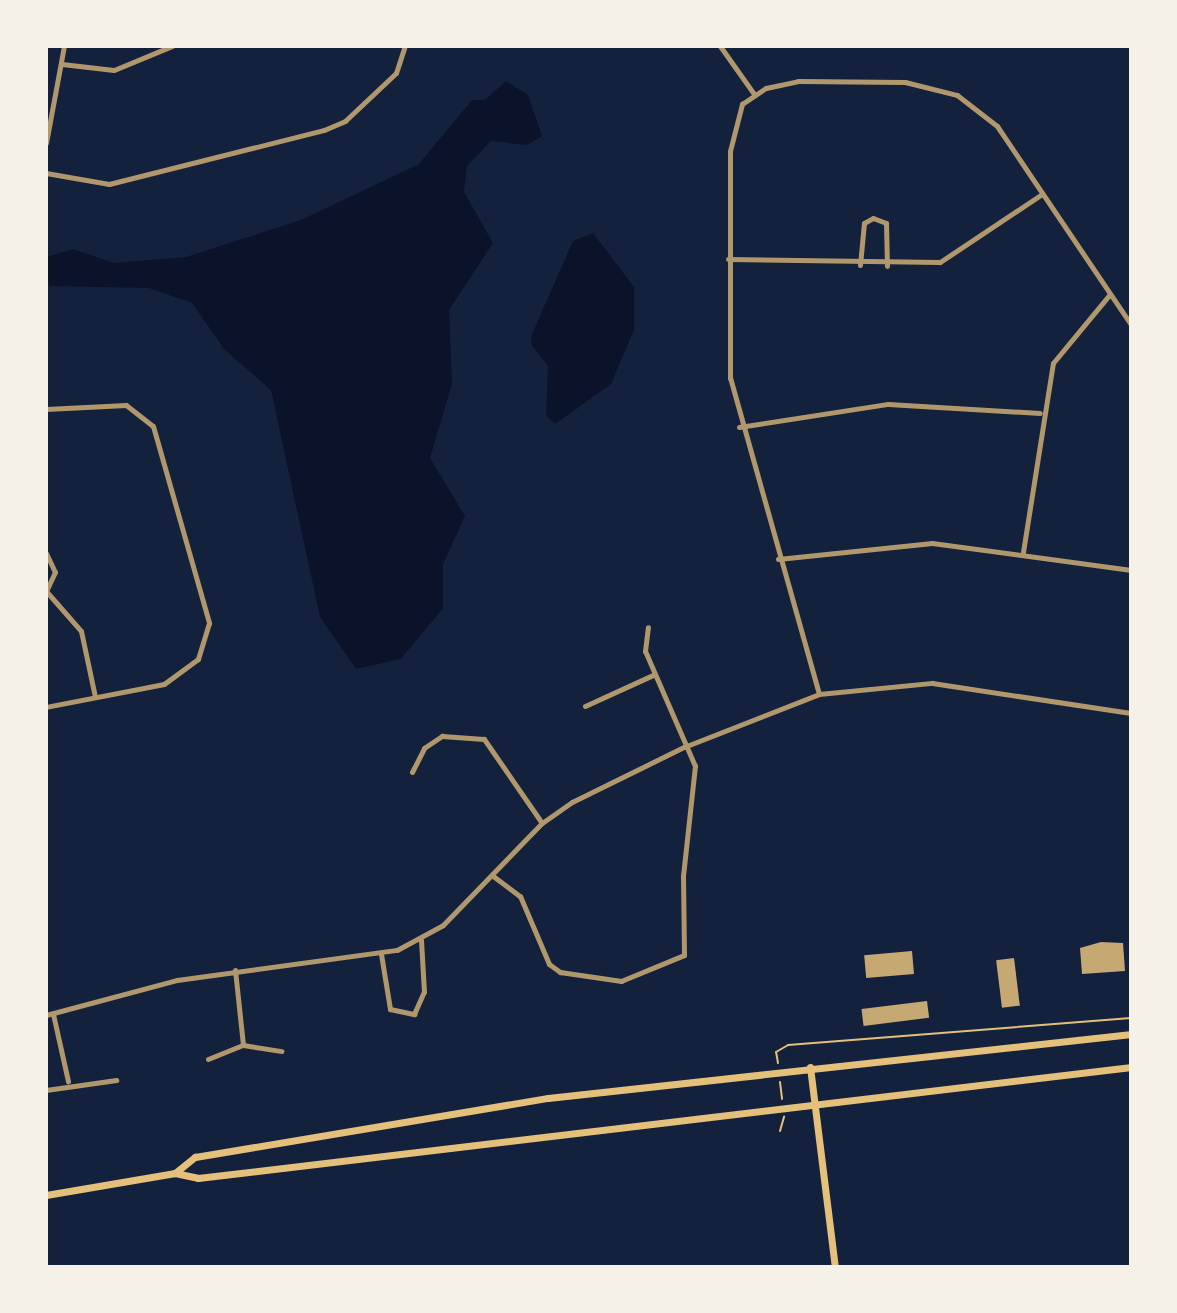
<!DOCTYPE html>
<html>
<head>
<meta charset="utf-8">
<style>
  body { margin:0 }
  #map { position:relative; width:1177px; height:1313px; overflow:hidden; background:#14213d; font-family:Lato,sans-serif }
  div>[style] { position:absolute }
  .water>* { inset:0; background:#0b132b }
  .building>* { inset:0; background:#c6a872; transform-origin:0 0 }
  .path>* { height:2px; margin:-1px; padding:0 1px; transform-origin:1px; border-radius:1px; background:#e5c07b }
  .minor>* { height:5px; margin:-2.5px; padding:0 2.5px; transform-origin:2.5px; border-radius:2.5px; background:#b1986c }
  .secondary>* { height:7px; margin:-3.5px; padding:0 3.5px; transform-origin:3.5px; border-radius:3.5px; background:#e5c07b }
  span { translate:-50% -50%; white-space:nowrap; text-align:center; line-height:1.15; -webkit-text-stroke:6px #f6f1e7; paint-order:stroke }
  .frame { position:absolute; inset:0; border:48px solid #f6f1e7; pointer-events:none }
</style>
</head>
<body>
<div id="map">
  <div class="water">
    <i style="clip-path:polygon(506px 81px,528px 95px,542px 136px,527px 145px,491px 141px,467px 166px,464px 192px,493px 243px,449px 310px,452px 384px,430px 458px,465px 516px,443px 564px,443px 608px,401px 659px,356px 669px,320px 617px,271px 390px,224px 349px,192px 303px,149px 288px,49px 286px,46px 257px,73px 249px,114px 263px,186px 257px,301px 220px,419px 164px,472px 100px,485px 100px)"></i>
    <i style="clip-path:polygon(593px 233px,634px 287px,634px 330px,611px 384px,555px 424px,546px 415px,548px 366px,531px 344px,532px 334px,573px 241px)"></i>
  </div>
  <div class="building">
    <i style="clip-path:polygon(1101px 942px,1123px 943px,1125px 971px,1082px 974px,1080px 948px)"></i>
    <i style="left:912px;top:951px;width:23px;height:48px;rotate:85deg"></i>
    <i style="left:1014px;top:958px;width:48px;height:18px;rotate:83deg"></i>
    <i style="left:927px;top:1001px;width:17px;height:66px;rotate:83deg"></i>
  </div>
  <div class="path">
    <i style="left:778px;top:1063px;width:11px;rotate:-100deg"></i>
    <i style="left:776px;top:1052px;width:14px;rotate:-30deg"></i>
    <i style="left:788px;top:1045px;width:344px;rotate:-4.5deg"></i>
    <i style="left:780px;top:1082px;width:17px;rotate:83deg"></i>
    <i style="left:780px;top:1131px;width:15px;rotate:-74deg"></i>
  </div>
  <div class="minor">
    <i style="left:720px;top:46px;width:59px;rotate:54.7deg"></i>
    <i style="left:62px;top:64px;width:52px;rotate:6.6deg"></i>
    <i style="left:114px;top:70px;width:63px;rotate:-22.5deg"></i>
    <i style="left:46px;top:143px;width:99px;rotate:-79.5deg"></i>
    <i style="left:46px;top:173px;width:64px;rotate:9.9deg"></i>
    <i style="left:109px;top:184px;width:222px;rotate:-14.1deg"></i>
    <i style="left:324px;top:130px;width:23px;rotate:-23deg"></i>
    <i style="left:345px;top:121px;width:70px;rotate:-43.3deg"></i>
    <i style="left:396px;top:73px;width:28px;rotate:-72deg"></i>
    <i style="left:728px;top:259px;width:212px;rotate:0.8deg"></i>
    <i style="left:940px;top:262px;width:123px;rotate:-33.7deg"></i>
    <i style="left:860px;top:265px;width:42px;rotate:-84.6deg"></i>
    <i style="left:864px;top:223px;width:10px;rotate:-29deg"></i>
    <i style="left:873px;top:218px;width:14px;rotate:21deg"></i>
    <i style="left:886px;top:223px;width:43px;rotate:88.7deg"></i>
    <i style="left:46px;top:409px;width:80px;rotate:-2.9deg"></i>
    <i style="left:126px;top:405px;width:34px;rotate:38deg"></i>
    <i style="left:153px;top:426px;width:205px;rotate:74.1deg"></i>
    <i style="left:209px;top:623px;width:38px;rotate:107deg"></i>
    <i style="left:198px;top:659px;width:42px;rotate:143.7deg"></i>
    <i style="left:164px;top:684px;width:120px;rotate:169deg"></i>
    <i style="left:739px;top:427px;width:151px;rotate:-8.8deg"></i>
    <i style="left:888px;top:404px;width:152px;rotate:3.4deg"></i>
    <i style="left:1023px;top:552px;width:191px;rotate:-81deg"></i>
    <i style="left:1053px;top:363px;width:89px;rotate:-50.4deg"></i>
    <i style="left:46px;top:553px;width:21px;rotate:65deg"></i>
    <i style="left:55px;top:572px;width:21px;rotate:115deg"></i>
    <i style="left:778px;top:559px;width:155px;rotate:-5.9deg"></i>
    <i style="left:932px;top:543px;width:201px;rotate:7.7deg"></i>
    <i style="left:46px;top:591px;width:53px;rotate:48.8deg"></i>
    <i style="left:81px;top:631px;width:67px;rotate:78deg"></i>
    <i style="left:819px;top:694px;width:328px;rotate:-105.7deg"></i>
    <i style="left:730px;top:378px;width:227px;rotate:-90deg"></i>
    <i style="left:730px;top:151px;width:49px;rotate:-75.7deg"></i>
    <i style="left:742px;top:104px;width:29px;rotate:-34deg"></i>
    <i style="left:766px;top:88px;width:33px;rotate:-12deg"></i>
    <i style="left:798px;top:81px;width:107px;rotate:0.5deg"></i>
    <i style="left:905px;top:82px;width:54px;rotate:14deg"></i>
    <i style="left:957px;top:95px;width:51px;rotate:37.8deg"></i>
    <i style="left:997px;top:126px;width:240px;rotate:56deg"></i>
    <i style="left:585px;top:706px;width:75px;rotate:-24.5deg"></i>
    <i style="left:412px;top:772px;width:27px;rotate:-63deg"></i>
    <i style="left:424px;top:748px;width:22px;rotate:-34deg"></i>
    <i style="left:442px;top:736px;width:42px;rotate:4.1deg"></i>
    <i style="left:484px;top:739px;width:102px;rotate:55.4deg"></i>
    <i style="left:493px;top:876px;width:34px;rotate:37deg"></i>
    <i style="left:520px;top:896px;width:74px;rotate:66.9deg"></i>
    <i style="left:549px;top:964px;width:14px;rotate:36deg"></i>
    <i style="left:560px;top:972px;width:62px;rotate:8.4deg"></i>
    <i style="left:621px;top:981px;width:68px;rotate:-22.4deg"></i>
    <i style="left:684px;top:955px;width:79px;rotate:-90.7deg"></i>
    <i style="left:683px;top:876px;width:111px;rotate:-83.8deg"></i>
    <i style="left:695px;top:766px;width:125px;rotate:-113.5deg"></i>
    <i style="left:645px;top:651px;width:24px;rotate:-83deg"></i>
    <i style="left:381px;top:954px;width:56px;rotate:80.7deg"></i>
    <i style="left:390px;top:1009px;width:25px;rotate:12deg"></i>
    <i style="left:414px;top:1014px;width:24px;rotate:-66deg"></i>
    <i style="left:424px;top:992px;width:52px;rotate:-93.3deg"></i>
    <i style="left:235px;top:970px;width:75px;rotate:83.9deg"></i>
    <i style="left:53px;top:1014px;width:69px;rotate:77.4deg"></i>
    <i style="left:46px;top:1015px;width:136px;rotate:-15deg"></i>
    <i style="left:177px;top:980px;width:222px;rotate:-7.8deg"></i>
    <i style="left:397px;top:950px;width:52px;rotate:-28.5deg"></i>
    <i style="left:443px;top:925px;width:142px;rotate:-45.9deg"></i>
    <i style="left:542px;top:823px;width:37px;rotate:-35deg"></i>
    <i style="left:572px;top:802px;width:125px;rotate:-26.2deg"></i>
    <i style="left:684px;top:747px;width:145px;rotate:-21.4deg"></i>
    <i style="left:819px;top:694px;width:114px;rotate:-5.6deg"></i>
    <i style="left:932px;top:683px;width:201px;rotate:8.6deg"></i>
    <i style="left:208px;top:1059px;width:38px;rotate:-22deg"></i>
    <i style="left:243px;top:1045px;width:39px;rotate:9deg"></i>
    <i style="left:46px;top:1090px;width:71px;rotate:-8.1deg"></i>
  </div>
  <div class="secondary">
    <i style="left:810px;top:1067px;width:202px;rotate:82.9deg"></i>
    <i style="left:175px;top:1173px;width:26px;rotate:-39deg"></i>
    <i style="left:195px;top:1157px;width:358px;rotate:-9.5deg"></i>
    <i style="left:548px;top:1098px;width:587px;rotate:-6.26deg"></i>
    <i style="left:46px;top:1195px;width:131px;rotate:-9.7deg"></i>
    <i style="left:175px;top:1173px;width:24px;rotate:12deg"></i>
    <i style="left:198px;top:1178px;width:940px;rotate:-6.78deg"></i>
  </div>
  <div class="frame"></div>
</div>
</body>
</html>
